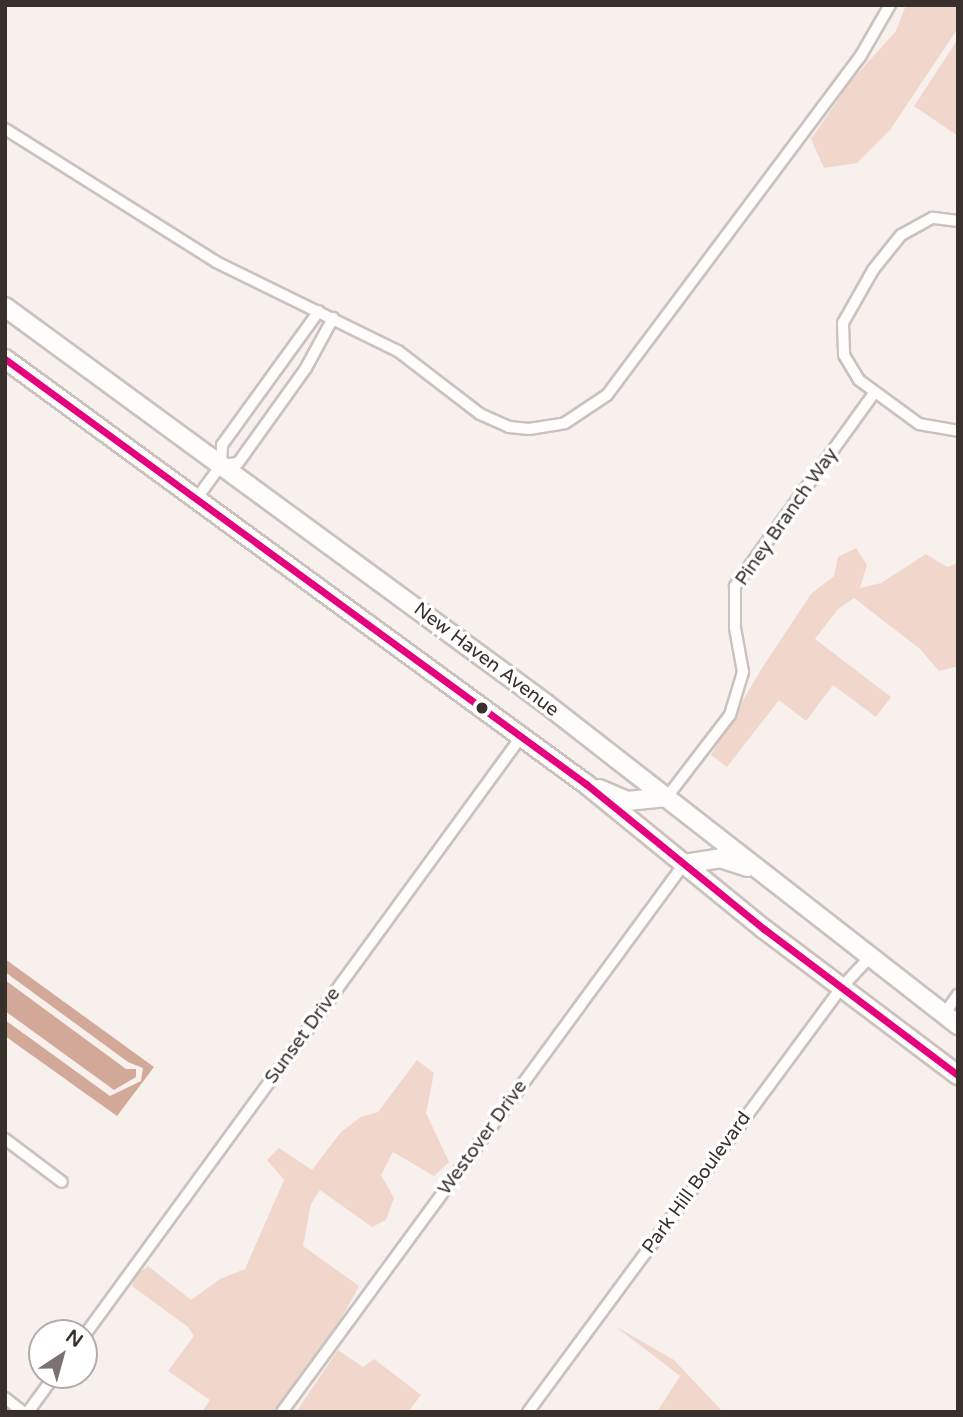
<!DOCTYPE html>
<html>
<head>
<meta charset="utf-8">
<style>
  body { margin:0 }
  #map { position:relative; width:963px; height:1417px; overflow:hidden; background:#f8f0ed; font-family:"Varela Round",sans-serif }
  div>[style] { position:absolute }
  .green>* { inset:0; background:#f0d6cb }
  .water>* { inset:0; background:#d2a898 }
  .roads { filter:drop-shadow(2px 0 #c9c2bf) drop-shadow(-2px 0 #c9c2bf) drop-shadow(0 2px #c9c2bf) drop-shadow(0 -2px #c9c2bf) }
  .minor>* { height:10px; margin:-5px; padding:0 5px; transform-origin:5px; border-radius:5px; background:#fefdfc }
  .primary>* { height:18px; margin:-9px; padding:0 9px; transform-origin:9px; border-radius:9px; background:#fefdfc }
  .bus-1>* { height:7px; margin:-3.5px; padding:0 3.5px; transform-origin:3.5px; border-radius:3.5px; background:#e5007d }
  .dots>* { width:19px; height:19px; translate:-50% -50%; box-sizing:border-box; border:4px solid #fff; border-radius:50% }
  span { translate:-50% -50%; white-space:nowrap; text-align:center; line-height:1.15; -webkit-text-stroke:7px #fff; paint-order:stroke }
  .street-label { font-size:19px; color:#37302d }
  .frame { position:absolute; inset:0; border:7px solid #37302d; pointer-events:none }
  .north { position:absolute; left:28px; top:1319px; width:70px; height:70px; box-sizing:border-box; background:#fff; border:2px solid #afacab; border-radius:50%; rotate:36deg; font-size:19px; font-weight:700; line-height:28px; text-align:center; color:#37302d }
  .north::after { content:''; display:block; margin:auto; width:24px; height:32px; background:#7b7370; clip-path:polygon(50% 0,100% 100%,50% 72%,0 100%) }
</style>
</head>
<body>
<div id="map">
  <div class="green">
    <i style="clip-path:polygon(906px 5px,958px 5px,958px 28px,890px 130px,857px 163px,824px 168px,811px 139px,851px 81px,896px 31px)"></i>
    <i style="clip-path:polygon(958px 39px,958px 136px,914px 106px)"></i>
    <i style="clip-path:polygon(856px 548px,867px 565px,860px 588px,881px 583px,926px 554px,947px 567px,958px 563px,958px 666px,939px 671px,920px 649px,854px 598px,838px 609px,815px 639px,891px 697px,876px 717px,833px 685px,806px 721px,779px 700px,727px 767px,711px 755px,762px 668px,811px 594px,834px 576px,838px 557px)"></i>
    <i style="clip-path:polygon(417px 1060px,434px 1073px,426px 1113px,449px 1162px,434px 1176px,393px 1152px,381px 1175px,394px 1198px,386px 1220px,372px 1227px,320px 1190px,311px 1204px,303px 1246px,359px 1286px,340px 1321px,275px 1412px,202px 1412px,210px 1400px,168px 1371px,194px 1336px,188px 1327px,132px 1286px,135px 1276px,148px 1266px,191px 1300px,220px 1279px,245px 1269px,284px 1180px,267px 1160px,279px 1148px,312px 1170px,341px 1132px,361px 1117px,378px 1112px)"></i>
    <i style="clip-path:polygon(615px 1326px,674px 1360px,723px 1412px,657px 1412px,680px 1376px)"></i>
    <i style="clip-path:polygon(338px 1350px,363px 1367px,374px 1359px,421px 1395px,408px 1412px,296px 1412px)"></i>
  </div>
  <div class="water">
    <i style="clip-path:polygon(5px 959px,154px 1067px,117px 1116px,5px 1036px,5px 1020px,110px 1096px,141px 1081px,143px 1068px,128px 1062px,5px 972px)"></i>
    <i style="clip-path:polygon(5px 980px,126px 1069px,136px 1069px,136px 1077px,114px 1090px,5px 1011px)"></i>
  </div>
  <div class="roads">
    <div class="minor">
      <i style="left:5px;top:129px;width:249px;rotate:32.2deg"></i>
      <i style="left:216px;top:262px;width:203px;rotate:26.1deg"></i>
      <i style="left:398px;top:351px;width:103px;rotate:37.5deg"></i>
      <i style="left:480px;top:414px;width:32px;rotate:24deg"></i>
      <i style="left:509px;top:427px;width:20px;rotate:6deg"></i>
      <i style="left:529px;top:429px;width:36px;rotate:-9deg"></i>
      <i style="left:565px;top:423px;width:50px;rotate:-33.7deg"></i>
      <i style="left:607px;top:395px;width:422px;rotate:-53.2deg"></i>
      <i style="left:860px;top:57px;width:60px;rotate:-60deg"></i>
      <i style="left:958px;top:221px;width:26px;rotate:-173deg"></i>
      <i style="left:932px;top:218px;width:35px;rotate:151deg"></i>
      <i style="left:901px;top:235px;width:45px;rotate:128.7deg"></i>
      <i style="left:873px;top:270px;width:61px;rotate:119.5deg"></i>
      <i style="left:843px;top:323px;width:32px;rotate:88deg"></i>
      <i style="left:844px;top:355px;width:29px;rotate:59deg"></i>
      <i style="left:859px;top:380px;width:74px;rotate:36.3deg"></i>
      <i style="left:919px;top:424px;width:40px;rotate:10deg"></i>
      <i style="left:221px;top:465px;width:20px;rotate:-87deg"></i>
      <i style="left:222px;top:445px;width:165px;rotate:-54.1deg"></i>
      <i style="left:197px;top:498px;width:41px;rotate:-54deg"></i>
      <i style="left:221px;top:465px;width:17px;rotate:-7deg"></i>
      <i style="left:238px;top:463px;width:117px;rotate:-54.4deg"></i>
      <i style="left:306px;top:368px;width:57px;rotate:-61.6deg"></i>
      <i style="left:667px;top:797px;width:103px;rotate:-52.5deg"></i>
      <i style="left:730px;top:715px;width:45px;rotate:-73.2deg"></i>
      <i style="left:743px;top:672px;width:45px;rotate:-100.3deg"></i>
      <i style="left:735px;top:628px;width:42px;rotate:-90deg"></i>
      <i style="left:735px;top:586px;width:238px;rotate:-54.2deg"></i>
      <i style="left:944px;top:1014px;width:24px;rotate:-54deg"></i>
      <i style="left:5px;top:1139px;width:71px;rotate:37deg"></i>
      <i style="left:84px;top:1336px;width:741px;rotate:-53.89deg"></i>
      <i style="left:5px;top:1398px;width:23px;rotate:38deg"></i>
      <i style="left:28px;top:1412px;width:46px;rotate:-53.9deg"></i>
      <i style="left:282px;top:1412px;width:680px;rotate:-53.74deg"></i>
      <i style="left:528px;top:1412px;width:527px;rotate:-53.56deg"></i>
      <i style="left:841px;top:988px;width:41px;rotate:-47deg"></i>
    </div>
    <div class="primary">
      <i style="left:5px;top:307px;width:670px;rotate:36.25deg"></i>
      <i style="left:545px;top:703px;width:524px;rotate:37.94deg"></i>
      <i style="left:5px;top:359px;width:720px;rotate:36.19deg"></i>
      <i style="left:586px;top:784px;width:230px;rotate:39.2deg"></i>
      <i style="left:764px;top:929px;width:243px;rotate:37deg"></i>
      <i style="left:599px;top:789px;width:30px;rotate:23deg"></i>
      <i style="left:627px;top:801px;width:40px;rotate:-5.7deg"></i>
      <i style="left:684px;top:864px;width:36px;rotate:-9deg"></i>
      <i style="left:720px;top:858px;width:29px;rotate:18deg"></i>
    </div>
  </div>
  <div class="bus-1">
    <i style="left:5px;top:359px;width:720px;rotate:36.19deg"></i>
    <i style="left:586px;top:784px;width:230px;rotate:39.2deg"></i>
    <i style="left:764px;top:929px;width:243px;rotate:37deg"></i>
  </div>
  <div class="dots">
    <i style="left:482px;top:708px;background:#37302d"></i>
  </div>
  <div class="street-label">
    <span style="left:787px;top:517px;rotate:-55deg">Piney Branch Way</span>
    <span style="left:486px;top:660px;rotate:37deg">New Haven Avenue</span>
    <span style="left:303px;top:1036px;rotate:-54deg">Sunset Drive</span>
    <span style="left:483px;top:1138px;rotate:-54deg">Westover Drive</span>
    <span style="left:697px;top:1183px;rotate:-54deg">Park Hill Boulevard</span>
  </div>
  <div class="frame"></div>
  <div class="north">N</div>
</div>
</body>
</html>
